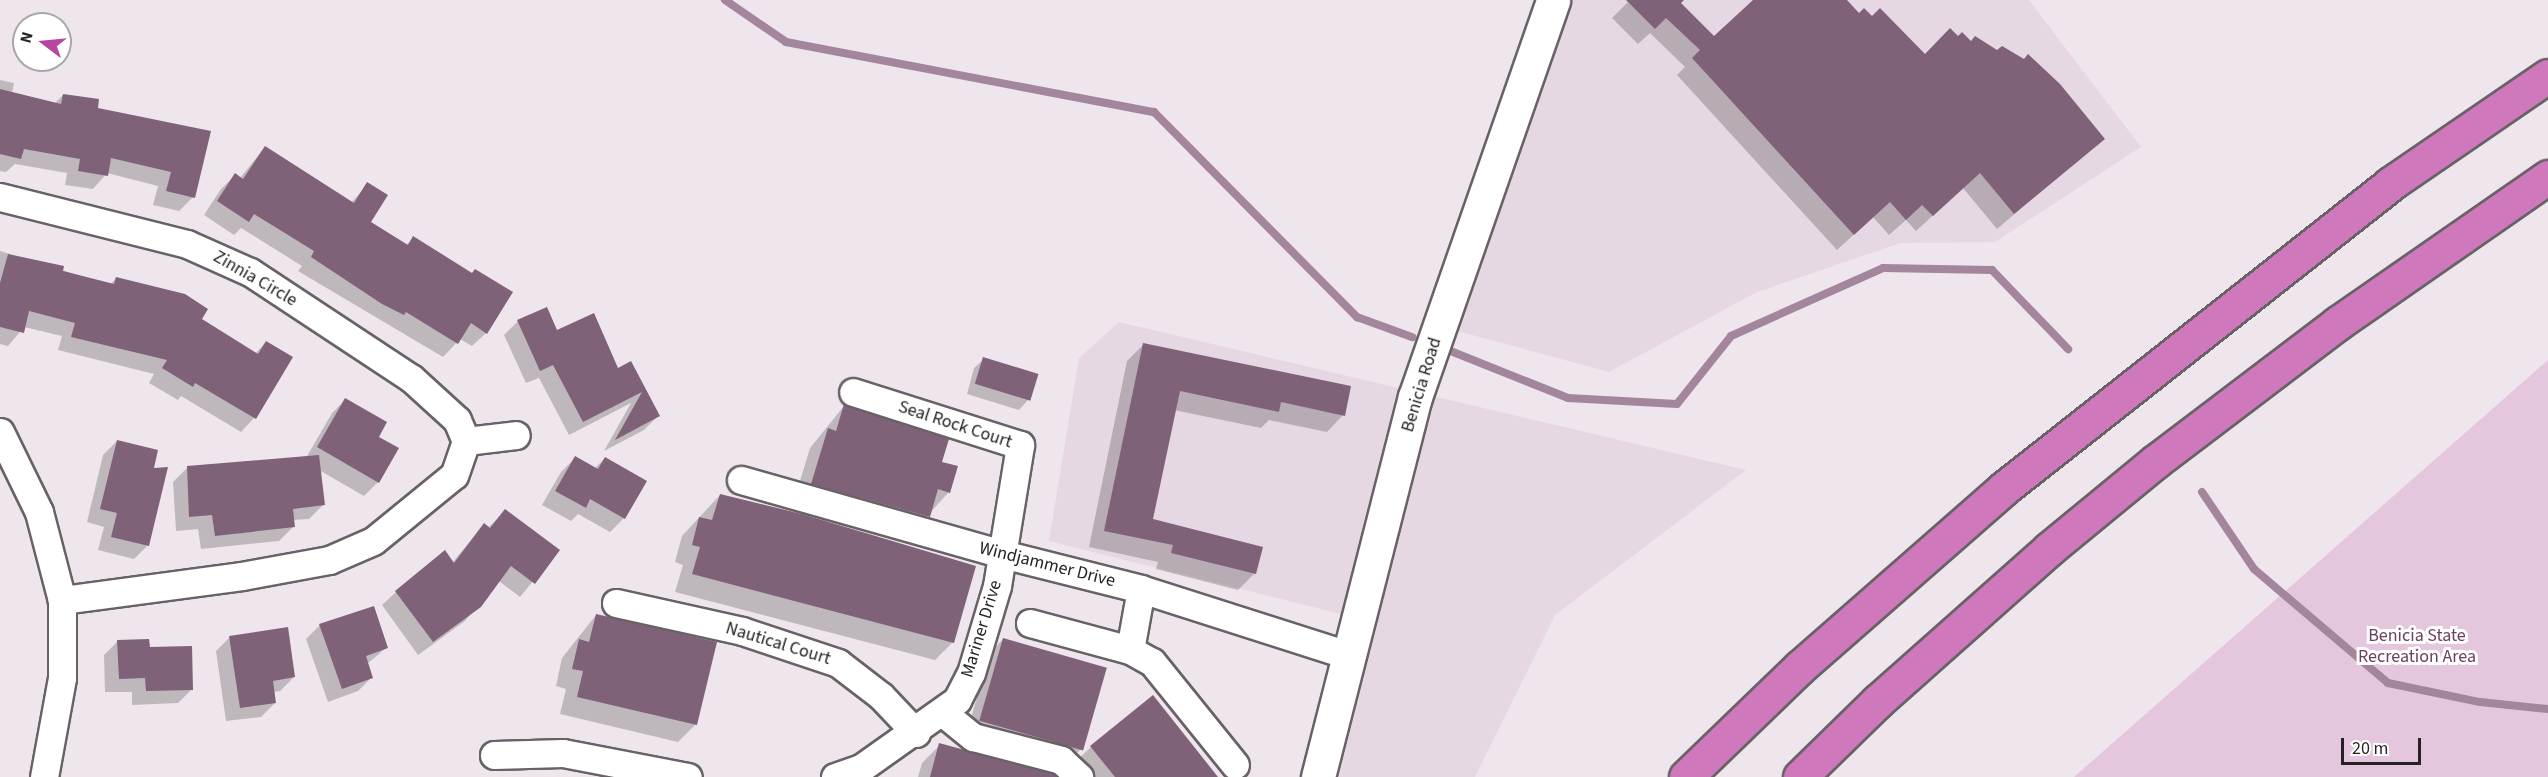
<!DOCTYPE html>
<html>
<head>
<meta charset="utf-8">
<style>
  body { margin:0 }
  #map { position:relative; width:2548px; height:777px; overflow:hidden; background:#eee6ec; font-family:"Source Sans 3",sans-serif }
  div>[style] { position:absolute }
  .built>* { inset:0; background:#e6d8e2 }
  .green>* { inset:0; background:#e5c7dd }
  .shadow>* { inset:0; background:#0003 }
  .stream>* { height:8px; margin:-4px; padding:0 4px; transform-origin:4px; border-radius:4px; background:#a4869c }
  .building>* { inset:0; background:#7f6277; transform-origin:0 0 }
  .roads { filter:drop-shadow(2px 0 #686267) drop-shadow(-2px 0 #686267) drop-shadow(0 2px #686267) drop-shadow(0 -2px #686267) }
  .street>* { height:27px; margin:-13.5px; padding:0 13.5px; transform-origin:13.5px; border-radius:13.5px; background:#fff }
  .secondary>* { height:33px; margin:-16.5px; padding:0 16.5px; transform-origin:16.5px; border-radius:16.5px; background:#fff }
  .highway>* { height:33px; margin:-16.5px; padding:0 16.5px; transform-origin:16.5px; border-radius:16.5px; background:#cf78bc }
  span { translate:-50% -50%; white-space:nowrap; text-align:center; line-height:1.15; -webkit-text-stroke:6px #fff; paint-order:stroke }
  .street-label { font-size:18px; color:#252224 }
  .park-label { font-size:18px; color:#6b4061 }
  .north { position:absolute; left:12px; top:12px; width:60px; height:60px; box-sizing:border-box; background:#fff; border:2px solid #a8a7a7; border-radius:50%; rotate:286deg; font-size:16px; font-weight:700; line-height:24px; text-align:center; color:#252224 }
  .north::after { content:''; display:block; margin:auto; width:21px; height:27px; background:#b746a2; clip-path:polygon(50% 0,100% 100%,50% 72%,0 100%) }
  .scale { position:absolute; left:2341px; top:738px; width:80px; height:27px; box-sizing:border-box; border:3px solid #252224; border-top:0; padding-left:8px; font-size:18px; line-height:21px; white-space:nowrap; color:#252224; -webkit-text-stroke:4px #fff; paint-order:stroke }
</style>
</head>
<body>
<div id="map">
  <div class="built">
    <i style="clip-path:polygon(1567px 0,2029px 0,2141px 147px,1995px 242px,1901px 243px,1757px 292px,1609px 372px,1457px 331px)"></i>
    <i style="clip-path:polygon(1119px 322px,1746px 470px,1555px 615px,1475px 777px,1299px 777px,1341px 614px,1049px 541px,1079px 358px)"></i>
  </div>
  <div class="green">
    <i style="clip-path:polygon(2548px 360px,2548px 777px,2074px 777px)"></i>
  </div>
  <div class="shadow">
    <i style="clip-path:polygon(1630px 0,1675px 0,1714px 38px,1755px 0,1826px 0,1859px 15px,1925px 56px,1958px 38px,2103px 139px,1997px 229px,1963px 188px,1916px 231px,1906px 220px,1889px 235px,1873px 217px,1837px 250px,1677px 75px,1685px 67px,1650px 33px,1638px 44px,1612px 18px)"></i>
    <i style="clip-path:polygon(0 80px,14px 83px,12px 93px,54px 104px,63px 95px,96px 109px,209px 132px,193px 197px,179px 211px,153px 205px,158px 186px,107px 173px,93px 189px,65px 185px,67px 173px,15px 164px,6px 172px,0 171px)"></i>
    <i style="clip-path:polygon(265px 147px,351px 203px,368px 184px,369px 222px,406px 245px,414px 238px,486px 333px,472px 346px,460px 339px,443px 357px,298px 271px,302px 266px,241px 228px,234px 235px,204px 215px,221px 189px,235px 175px,240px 178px)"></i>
    <i style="clip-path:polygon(0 251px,110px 285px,116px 278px,200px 320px,255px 354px,266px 342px,291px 358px,254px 418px,241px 432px,181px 396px,178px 400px,149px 383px,154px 374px,58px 350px,62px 336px,24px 327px,8px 346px,0 344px)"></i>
    <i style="clip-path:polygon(518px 321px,556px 332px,617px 370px,631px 363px,658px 416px,644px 430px,604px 451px,631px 403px,569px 435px,539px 378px,526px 383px,504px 335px)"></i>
    <i style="clip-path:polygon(1144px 344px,1343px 415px,1327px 432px,1269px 420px,1261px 428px,1174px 410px,1152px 520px,1255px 573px,1238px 590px,1156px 569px,1158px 562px,1089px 547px,1127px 361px)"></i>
    <i style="clip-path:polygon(984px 359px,1028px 400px,1019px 410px,967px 394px,974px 368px)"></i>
    <i style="clip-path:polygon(345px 400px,377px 437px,378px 482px,364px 496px,319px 470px,323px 505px,309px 519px,292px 520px,293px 527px,279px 541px,201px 549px,198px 529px,176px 531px,173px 482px,187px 468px,306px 458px,332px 413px)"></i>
    <i style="clip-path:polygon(844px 406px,941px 463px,956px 467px,948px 493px,911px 534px,794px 501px,810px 448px)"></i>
    <i style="clip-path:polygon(117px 441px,152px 470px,148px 545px,134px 559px,98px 550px,104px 527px,87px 522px,103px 455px)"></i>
    <i style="clip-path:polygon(575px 458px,594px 469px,605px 458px,624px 518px,610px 532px,578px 514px,571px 521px,542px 505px,561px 472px)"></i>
    <i style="clip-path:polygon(720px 495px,953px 642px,935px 660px,675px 592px,683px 565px,675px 562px,682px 536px)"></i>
    <i style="clip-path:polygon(505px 511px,558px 550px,520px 597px,499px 581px,465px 621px,418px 655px,382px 605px,396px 592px,452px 563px,484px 525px,488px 528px)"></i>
    <i style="clip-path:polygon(596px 615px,696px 724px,678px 742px,560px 714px,566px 689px,556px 686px,562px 658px)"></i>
    <i style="clip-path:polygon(320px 625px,386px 648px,367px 664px,372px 677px,358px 691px,328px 702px,306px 639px)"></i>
    <i style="clip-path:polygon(230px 637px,294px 677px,280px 691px,273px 692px,275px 703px,261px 717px,226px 721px,216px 651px)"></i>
    <i style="clip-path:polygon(1003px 639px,1082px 748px,1068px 762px,966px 735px,990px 653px)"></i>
    <i style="clip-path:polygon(118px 641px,148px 649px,192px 689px,178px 703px,132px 705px,132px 692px,105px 692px,104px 655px)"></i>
    <i style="clip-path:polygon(940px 745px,1050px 777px,918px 777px,922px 763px)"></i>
    <i style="clip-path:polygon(1091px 747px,1216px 777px,1083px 777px,1073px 764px)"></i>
  </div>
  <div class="stream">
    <i style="left:725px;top:0;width:74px;rotate:34.5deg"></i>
    <i style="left:786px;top:42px;width:375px;rotate:10.8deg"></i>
    <i style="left:1154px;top:112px;width:289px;rotate:45.3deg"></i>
    <i style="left:1357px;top:317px;width:59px;rotate:20deg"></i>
    <i style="left:1453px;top:352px;width:124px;rotate:21.8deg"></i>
    <i style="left:1568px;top:398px;width:109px;rotate:3.2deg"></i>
    <i style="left:1677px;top:404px;width:87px;rotate:-51.5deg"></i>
    <i style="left:1731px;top:336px;width:167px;rotate:-24.1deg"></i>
    <i style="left:1883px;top:268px;width:109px;rotate:1.1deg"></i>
    <i style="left:1992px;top:270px;width:110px;rotate:46.1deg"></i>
    <i style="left:2202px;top:492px;width:93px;rotate:56deg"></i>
    <i style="left:2254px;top:569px;width:176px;rotate:40.4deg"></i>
    <i style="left:2388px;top:683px;width:94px;rotate:11.7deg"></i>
    <i style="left:2480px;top:702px;width:68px;rotate:5.9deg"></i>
  </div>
  <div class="building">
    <i style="clip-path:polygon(1626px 0,1684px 0,1681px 3px,1714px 36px,1753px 0,1847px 0,1859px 13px,1864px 8px,1872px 16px,1880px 8px,1925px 54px,1950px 28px,1958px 36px,1962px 32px,1971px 41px,1975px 36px,1997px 50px,2002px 46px,2024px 59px,2028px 54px,2060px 84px,2105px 139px,2014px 214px,1980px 173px,1933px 216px,1922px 205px,1906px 220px,1890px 202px,1854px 235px,1692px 58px,1700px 50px,1666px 18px,1655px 29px)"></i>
    <i style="clip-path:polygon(0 89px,61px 104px,63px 94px,99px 99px,98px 108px,211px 131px,195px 198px,166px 191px,171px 172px,111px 158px,108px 176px,78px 171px,80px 159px,24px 149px,21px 159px,0 154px)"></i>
    <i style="clip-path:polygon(265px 146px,354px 203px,367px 182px,388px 195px,371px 222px,408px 245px,413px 236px,472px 273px,475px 269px,513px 292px,487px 334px,471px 323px,458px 344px,406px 312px,404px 315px,382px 304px,311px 257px,314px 251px,254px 214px,249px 222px,217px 201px,235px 173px,243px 179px)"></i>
    <i style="clip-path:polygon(8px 254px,64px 266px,63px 271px,114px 284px,116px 277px,185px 294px,208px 309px,202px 319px,258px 354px,266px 341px,293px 357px,256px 419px,195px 383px,193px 387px,162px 368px,167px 360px,71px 337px,75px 323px,29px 311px,24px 333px,0 327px,0 283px)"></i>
    <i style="clip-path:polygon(547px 307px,557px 330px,594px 313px,618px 368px,631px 361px,660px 416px,615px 440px,642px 392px,583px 422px,553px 365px,540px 371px,517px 320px)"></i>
    <i style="clip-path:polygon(1143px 343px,1351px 386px,1345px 416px,1281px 402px,1279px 412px,1180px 391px,1153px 519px,1263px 547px,1256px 574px,1171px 553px,1173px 545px,1104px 531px)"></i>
    <i style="left:983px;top:357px;width:58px;height:28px;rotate:17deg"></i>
    <i style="clip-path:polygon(345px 398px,387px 422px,379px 437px,399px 448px,379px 483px,317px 447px)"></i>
    <i style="clip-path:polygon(844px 404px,949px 439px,942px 462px,958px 466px,950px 493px,938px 489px,930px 517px,811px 484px,828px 428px,836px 431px)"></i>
    <i style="clip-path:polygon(117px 440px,158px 450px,154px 468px,168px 467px,149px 546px,111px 537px,117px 513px,100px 509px)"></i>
    <i style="clip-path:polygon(319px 455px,325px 505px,293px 509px,295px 527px,215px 536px,212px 515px,189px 517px,187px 466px)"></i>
    <i style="clip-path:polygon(575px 456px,598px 469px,605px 457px,647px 481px,625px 519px,590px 499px,586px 508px,555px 491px)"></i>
    <i style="clip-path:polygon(720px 494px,802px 514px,976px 566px,954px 643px,692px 574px,700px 547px,692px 545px,699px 517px,712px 520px)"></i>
    <i style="clip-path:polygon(505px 509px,560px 550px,535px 584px,511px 566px,481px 607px,433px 642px,395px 591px,445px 550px,454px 563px,484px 523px,490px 528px)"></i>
    <i style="clip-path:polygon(374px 606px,388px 648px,366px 656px,373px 678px,342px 689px,319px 624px)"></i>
    <i style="clip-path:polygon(596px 614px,717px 642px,697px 725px,577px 697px,583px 671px,572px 669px,579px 639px,589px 642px)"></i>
    <i style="clip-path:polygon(288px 627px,295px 677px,273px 681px,276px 703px,240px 708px,229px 636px)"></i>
    <i style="left:1003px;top:638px;width:108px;height:86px;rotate:16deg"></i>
    <i style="clip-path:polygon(149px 639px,150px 647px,192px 646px,193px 690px,146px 691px,145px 678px,119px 679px,117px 640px)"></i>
    <i style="clip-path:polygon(1153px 695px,1218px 777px,1115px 777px,1090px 746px)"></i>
    <i style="clip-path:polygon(939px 743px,1053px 774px,1056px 777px,930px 777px)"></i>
  </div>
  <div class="roads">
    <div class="street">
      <i style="left:0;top:197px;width:193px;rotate:14.1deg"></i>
      <i style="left:187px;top:244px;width:69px;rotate:24deg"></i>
      <i style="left:250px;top:272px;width:193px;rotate:33.4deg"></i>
      <i style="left:411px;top:378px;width:62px;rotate:42.4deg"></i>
      <i style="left:457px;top:420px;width:23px;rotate:67deg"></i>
      <i style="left:466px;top:441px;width:36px;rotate:109deg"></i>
      <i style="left:454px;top:475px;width:104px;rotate:140.8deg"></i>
      <i style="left:373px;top:541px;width:48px;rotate:156.6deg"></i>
      <i style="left:329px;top:560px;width:88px;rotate:169.6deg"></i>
      <i style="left:242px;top:576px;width:182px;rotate:172.4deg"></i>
      <i style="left:0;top:432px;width:89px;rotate:64deg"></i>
      <i style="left:39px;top:512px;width:91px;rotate:75.4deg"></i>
      <i style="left:62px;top:600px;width:78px;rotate:90deg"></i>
      <i style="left:62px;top:678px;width:101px;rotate:100.3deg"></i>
      <i style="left:466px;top:441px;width:50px;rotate:-6.8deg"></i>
      <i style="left:741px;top:480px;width:271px;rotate:15.8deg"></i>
      <i style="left:1002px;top:554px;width:143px;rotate:14.1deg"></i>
      <i style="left:1141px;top:589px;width:220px;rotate:17.7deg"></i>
      <i style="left:616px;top:603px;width:129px;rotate:12.5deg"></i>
      <i style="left:742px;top:631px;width:101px;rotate:18.4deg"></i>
      <i style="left:838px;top:663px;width:54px;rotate:37.5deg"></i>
      <i style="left:881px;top:696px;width:51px;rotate:46.6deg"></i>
      <i style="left:1030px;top:623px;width:104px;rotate:15.1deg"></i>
      <i style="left:1130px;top:650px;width:25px;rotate:29deg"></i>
      <i style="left:1152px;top:662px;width:132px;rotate:51.1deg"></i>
      <i style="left:1130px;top:650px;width:62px;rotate:-79.8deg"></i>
      <i style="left:942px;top:712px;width:40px;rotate:39deg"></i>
      <i style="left:973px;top:737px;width:91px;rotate:14.6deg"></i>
      <i style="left:1061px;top:760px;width:25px;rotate:43deg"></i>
      <i style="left:494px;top:755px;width:69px;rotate:-1.7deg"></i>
      <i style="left:563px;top:753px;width:127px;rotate:10.9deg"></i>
      <i style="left:835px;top:777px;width:28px;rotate:-19deg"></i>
      <i style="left:861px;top:768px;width:118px;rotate:-35.3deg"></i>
      <i style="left:957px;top:700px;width:30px;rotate:-63deg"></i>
      <i style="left:971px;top:673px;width:91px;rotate:-73.4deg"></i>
      <i style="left:997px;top:586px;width:143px;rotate:-80.7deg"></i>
      <i style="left:1020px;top:445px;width:175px;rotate:-162.4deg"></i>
    </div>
    <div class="secondary">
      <i style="left:1318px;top:777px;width:392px;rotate:-75.7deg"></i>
      <i style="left:1415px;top:397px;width:420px;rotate:-70.8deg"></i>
    </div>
    <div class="highway">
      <i style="left:1686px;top:777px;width:158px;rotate:-44deg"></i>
      <i style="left:1800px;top:667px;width:270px;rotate:-41.2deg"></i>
      <i style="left:2003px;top:489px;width:493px;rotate:-38.2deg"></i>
      <i style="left:2390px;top:184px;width:191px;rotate:-34.4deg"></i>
      <i style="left:1800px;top:777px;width:109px;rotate:-44.3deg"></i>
      <i style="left:1878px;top:701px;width:229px;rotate:-41.6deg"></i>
      <i style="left:2049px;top:549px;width:137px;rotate:-39.4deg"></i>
      <i style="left:2155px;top:462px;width:230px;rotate:-37.2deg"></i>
      <i style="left:2338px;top:323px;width:256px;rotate:-34.8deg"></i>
    </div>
  </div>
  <div class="street-label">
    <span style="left:255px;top:279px;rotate:30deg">Zinnia Circle</span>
    <span style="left:1422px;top:385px;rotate:-73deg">Benicia Road</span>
    <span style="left:955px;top:425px;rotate:18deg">Seal Rock Court</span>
    <span style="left:1047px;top:565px;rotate:14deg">Windjammer Drive</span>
    <span style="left:982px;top:629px;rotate:-73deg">Mariner Drive</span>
    <span style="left:778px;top:644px;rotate:17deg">Nautical Court</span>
  </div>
  <div class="park-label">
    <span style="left:2417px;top:647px">Benicia State<br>Recreation Area</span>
  </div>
  <div class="north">N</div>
  <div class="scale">20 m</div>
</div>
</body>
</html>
